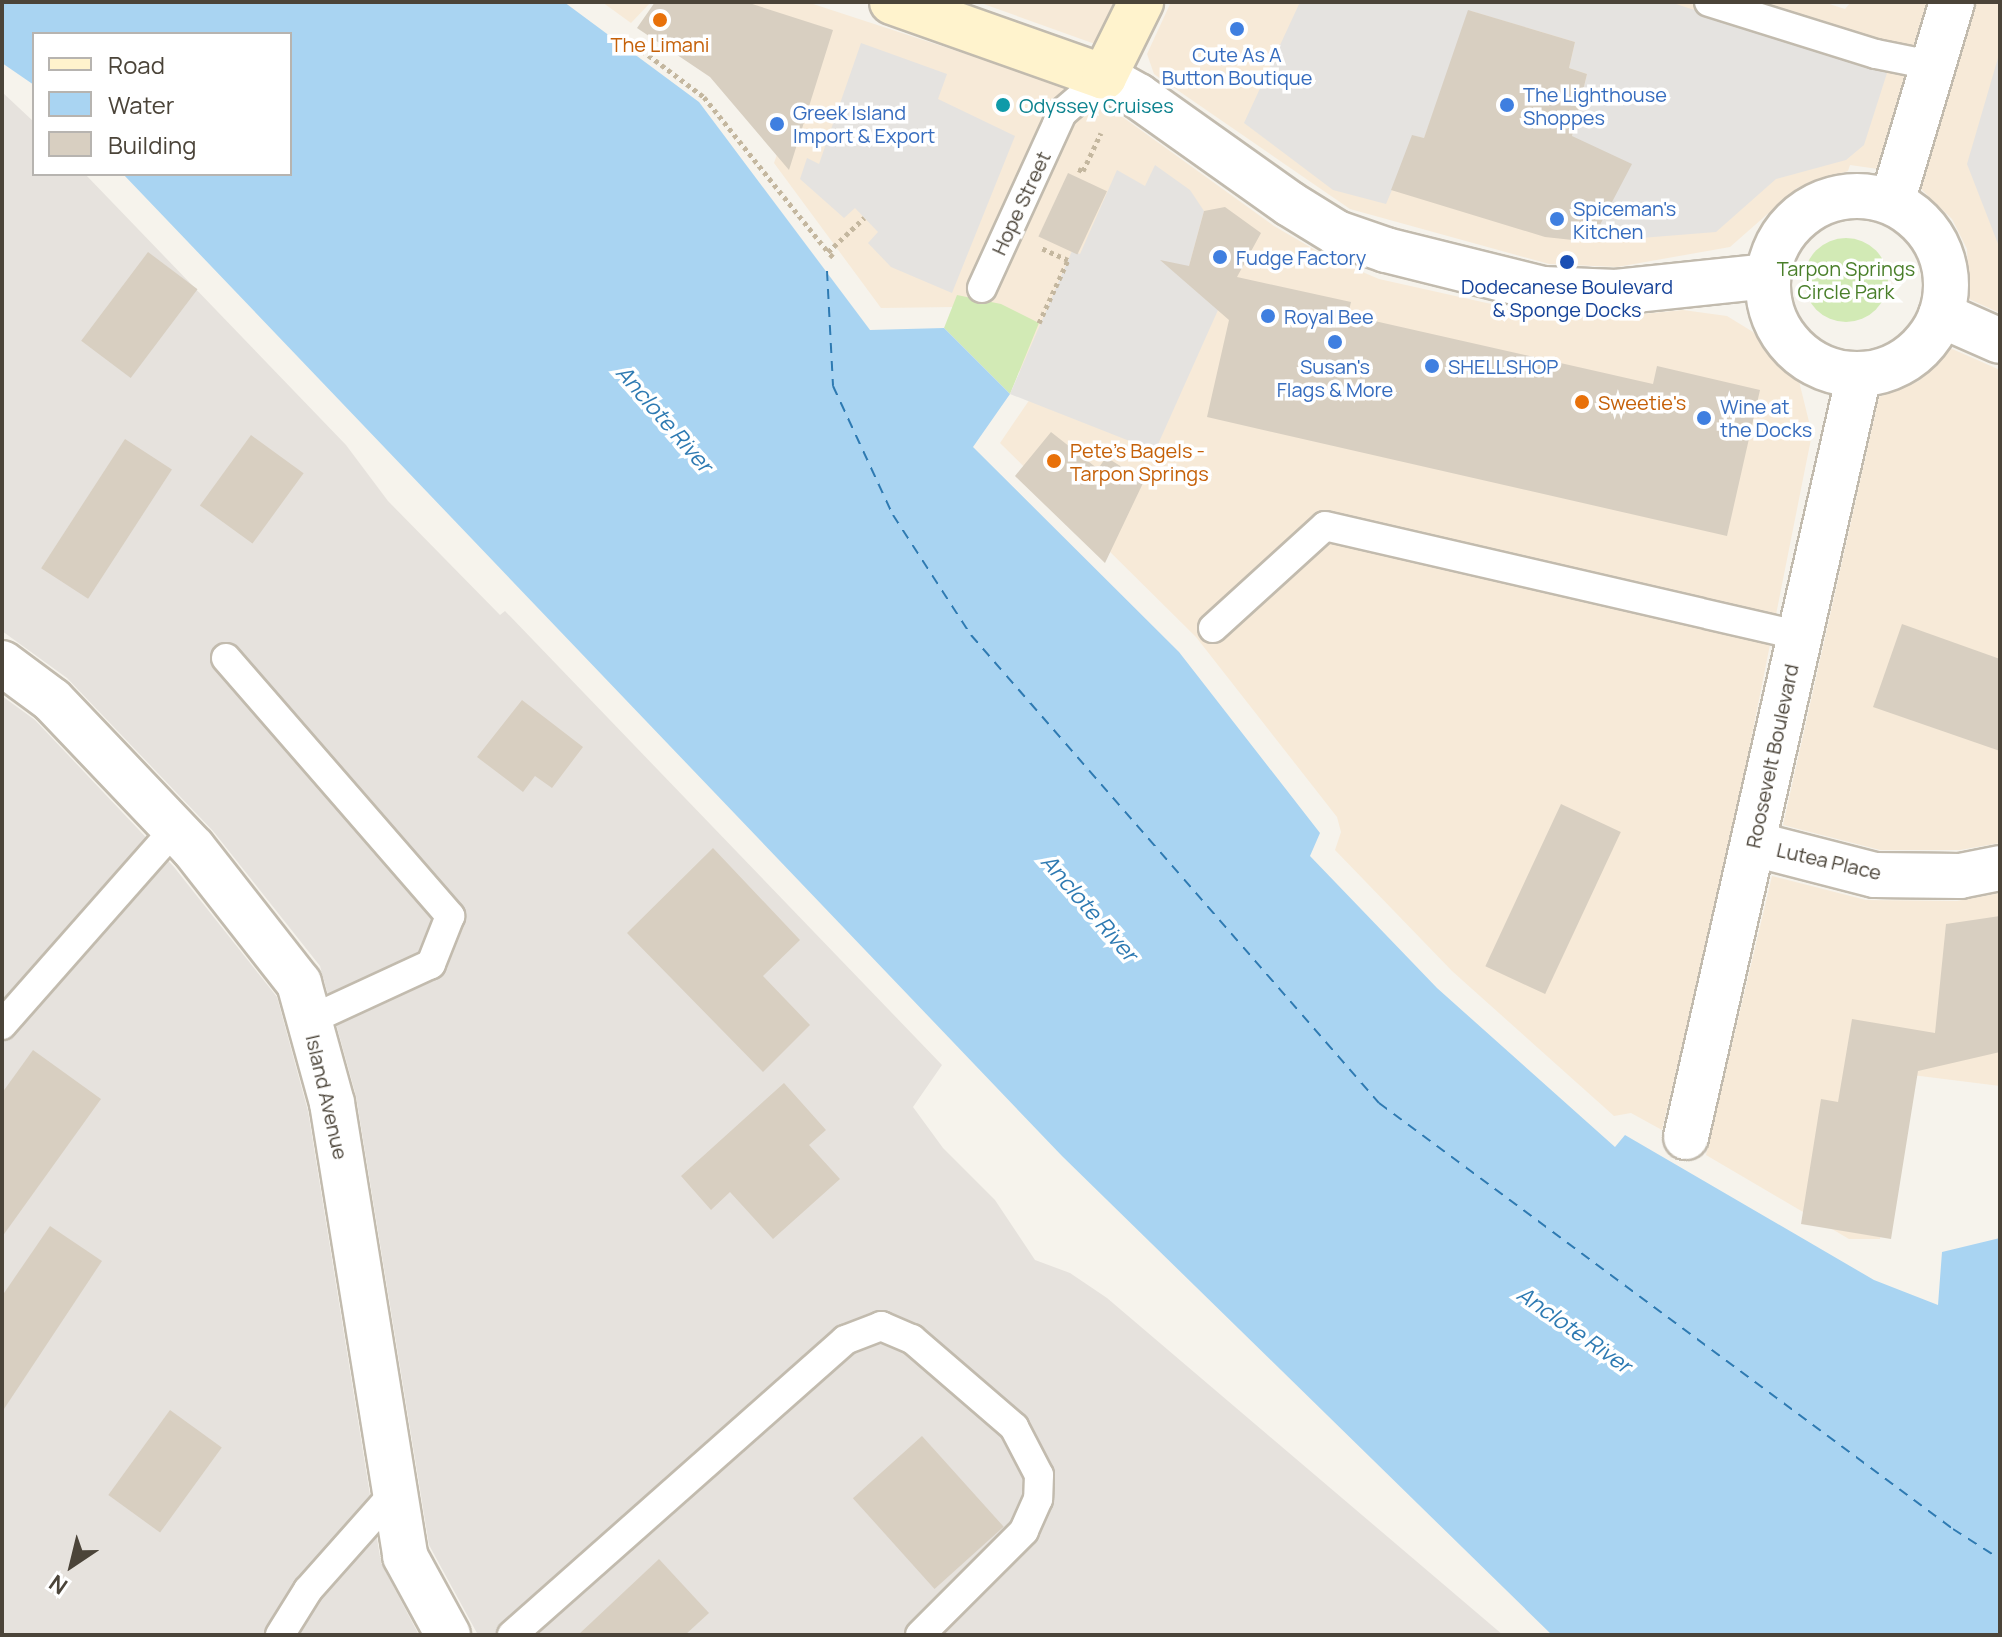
<!DOCTYPE html>
<html>
<head>
<meta charset="utf-8">
<style>
  body { margin:0 }
  #map { position:relative; width:2002px; height:1637px; overflow:hidden; background:#f6f3ec; font-family:Manrope,sans-serif }
  div>[style] { position:absolute }
  .commercial>* { inset:0; background:#f7ead8 }
  .industrial>* { inset:0; background:#e6e2dd }
  .green>* { inset:0; background:#d2eab5 }
  .round { border-radius:50% }
  .parking>* { inset:0; background:#e5e3e0 }
  .water>* { inset:0; background:#a9d4f2 }
  .ferry>* { height:2px; margin-top:-1px; transform-origin:0; background:repeating-linear-gradient(90deg,#2e7ab2 0 10px,transparent 0 18px) }
  .building>* { inset:0; background:#d8cfc1; transform-origin:0 0 }
  .path>* { height:5px; margin-top:-2.5px; transform-origin:0; background:repeating-linear-gradient(90deg,#c4b79f 0 4px,transparent 0 8px) }
  .roads { filter:drop-shadow(2px 0 #c2bbae) drop-shadow(-2px 0 #c2bbae) drop-shadow(0 2px #c2bbae) drop-shadow(0 -2px #c2bbae) }
  .lane>* { height:28px; margin:-14px; padding:0 14px; transform-origin:14px; border-radius:14px; background:#fff }
  .street>* { height:44px; margin:-22px; padding:0 22px; transform-origin:22px; border-radius:22px; background:#fff }
  .street>.ring { margin:-22px; padding:0; box-sizing:content-box; background:none; border:44px solid #fff; border-radius:50% }
  .secondary>* { height:44px; margin:-22px; padding:0 22px; transform-origin:22px; border-radius:22px; background:#fff3cd }
  .dots>* { width:22px; height:22px; translate:-50% -50%; box-sizing:border-box; border:4px solid #fff; border-radius:50% }
  span { translate:-50% -50%; white-space:nowrap; text-align:center; line-height:1.15; -webkit-text-stroke:7px #fff; paint-order:stroke }
  .food-label { font-size:20px; color:#c56008 }
  .left { translate:0 -50%; text-align:left }
  .shop-label { font-size:20px; color:#366cbe }
  .culture-label { font-size:20px; color:#0d838f }
  .street-label { font-size:20px; color:#4b4439 }
  .park-label { font-size:20px; color:#4a7f2a }
  .transit-label { font-size:20px; color:#164399 }
  .water-label { font-size:22px; color:#2e7ab2; font-style:italic }
  .frame { position:absolute; inset:0; border:4px solid #4b4439; pointer-events:none }
  .legend { position:absolute; left:32px; top:32px; width:260px; height:144px; box-sizing:border-box; background:#fff; border:2px solid #b7b4b0; margin:0; padding:10px 14px; list-style:none; font-size:24px; color:#4b4439 }
  .legend li { display:flex; align-items:center; gap:16px; height:40px }
  .legend b { width:40px; border:2px solid #b7b4b0 }
  .north { position:absolute; left:32px; top:1525px; width:80px; height:80px; -webkit-text-stroke:6px #fff; paint-order:stroke; rotate:215deg; font-size:22px; font-weight:700; line-height:32px; text-align:center; color:#4b4439 }
  .north::after { content:''; display:block; margin:auto; width:28px; height:36px; background:#4b4439; clip-path:polygon(50% 0,100% 100%,50% 72%,0 100%) }
</style>
</head>
<body>
<div id="map">
  <div class="commercial">
    <i style="clip-path:polygon(602px 2px,651px 2px,631px 23px)"></i>
    <i style="clip-path:polygon(711px 2px,807px 2px,1055px 83px,1124px 118px,1274px 226px,1327px 257px,1379px 279px,1540px 315px,1613px 317px,1683px 310px,1727px 316px,1753px 332px,1798px 377px,1812px 434px,1731px 840px,1662px 1130px,1631px 1113px,1614px 1116px,1452px 971px,1335px 850px,1341px 832px,1337px 817px,1196px 637px,1000px 443px,1030px 399px,1025px 377px,953px 307px,881px 308px,774px 163px,819px 35px)"></i>
    <i style="clip-path:polygon(978px 2px,1114px 2px,1095px 44px)"></i>
    <i style="clip-path:polygon(1171px 2px,1823px 2px,1845px 9px,1851px 2px,1927px 2px,1878px 169px,1850px 165px,1848px 171px,1797px 188px,1730px 247px,1617px 267px,1549px 264px,1350px 209px,1154px 74px,1147px 54px)"></i>
    <i style="clip-path:polygon(1976px 2px,2000px 2px,2000px 313px,1969px 299px,1967px 249px,1952px 219px,1921px 189px)"></i>
    <i style="clip-path:polygon(1950px 348px,2000px 370px,2000px 843px,1960px 850px,1880px 850px,1783px 825px,1879px 397px,1919px 381px)"></i>
    <i style="clip-path:polygon(1772px 876px,1866px 900px,1957px 901px,2000px 893px,2000px 1086px,1904px 1074px,1880px 1239px,1849px 1239px,1706px 1155px)"></i>
  </div>
  <div class="industrial">
    <i style="clip-path:polygon(2px 92px,34px 122px,34px 174px,85px 174px,346px 445px,388px 501px,500px 615px,505px 611px,942px 1065px,913px 1107px,943px 1148px,995px 1200px,1035px 1260px,1070px 1273px,1107px 1298px,1503px 1635px,478px 1635px,429px 1545px,356px 1096px,320px 966px,213px 831px,67px 678px,2px 631px)"></i>
    <i style="clip-path:polygon(2px 696px,35px 720px,174px 867px,277px 997px,308px 1111px,381px 1563px,419px 1635px,2px 1635px)"></i>
  </div>
  <div class="green">
    <i class="round" style="left:1804px;top:238px;width:84px;height:84px"></i>
    <i style="clip-path:polygon(957px 295px,1001px 304px,1039px 323px,1010px 394px,944px 328px)"></i>
  </div>
  <div class="parking">
    <i style="clip-path:polygon(1300px 2px,1670px 2px,1887px 73px,1864px 145px,1846px 160px,1776px 179px,1716px 232px,1591px 242px,1572px 136px,1587px 74px,1569px 68px,1575px 42px,1471px 11px,1424px 138px,1415px 136px,1386px 204px,1333px 190px,1244px 123px)"></i>
    <i style="clip-path:polygon(861px 43px,947px 74px,938px 99px,1015px 136px,952px 293px,891px 267px,868px 243px,878px 232px,855px 208px,844px 218px,800px 179px,807px 158px,819px 164px)"></i>
    <i style="clip-path:polygon(2000px 51px,2000px 249px,1967px 164px)"></i>
    <i style="clip-path:polygon(1155px 165px,1190px 190px,1204px 211px,1185px 281px,1218px 310px,1155px 451px,1010px 394px,1072px 251px,1080px 254px,1117px 170px,1145px 186px)"></i>
  </div>
  <div class="water">
    <i style="clip-path:polygon(2px 2px,564px 2px,699px 102px,870px 330px,944px 328px,1010px 394px,973px 447px,1179px 652px,1320px 833px,1310px 856px,1437px 988px,1615px 1147px,1625px 1135px,1874px 1280px,1938px 1305px,1942px 1252px,2000px 1238px,2000px 1635px,1552px 1635px,1062px 1156px,123px 174px,290px 174px,290px 34px,34px 34px,34px 85px,2px 63px)"></i>
  </div>
  <div class="ferry">
    <i style="left:827px;top:271px;width:115px;rotate:87deg"></i>
    <i style="left:833px;top:386px;width:142px;rotate:65.1deg"></i>
    <i style="left:893px;top:515px;width:143px;rotate:57deg"></i>
    <i style="left:971px;top:635px;width:621px;rotate:48.92deg"></i>
    <i style="left:1379px;top:1103px;width:715px;rotate:36.58deg"></i>
    <i style="left:1953px;top:1529px;width:56px;rotate:32.6deg"></i>
  </div>
  <div class="building">
    <i style="clip-path:polygon(655px 2px,746px 2px,833px 30px,789px 170px,710px 77px,637px 28px)"></i>
    <i style="clip-path:polygon(1468px 10px,1575px 42px,1569px 68px,1587px 74px,1572px 136px,1632px 164px,1591px 242px,1545px 237px,1391px 190px,1412px 135px,1424px 138px)"></i>
    <i style="left:1068px;top:173px;width:43px;height:70px;rotate:25deg"></i>
    <i style="clip-path:polygon(1225px 207px,1261px 233px,1237px 277px,1351px 302px,1348px 315px,1653px 384px,1657px 366px,1760px 390px,1727px 536px,1207px 417px,1229px 320px,1160px 260px,1189px 266px,1204px 211px)"></i>
    <i style="left:148px;top:252px;width:62px;height:111px;rotate:37deg"></i>
    <i style="clip-path:polygon(1051px 432px,1098px 469px,1106px 457px,1144px 481px,1105px 563px,1015px 476px)"></i>
    <i style="left:251px;top:435px;width:65px;height:87px;rotate:36deg"></i>
    <i style="left:125px;top:439px;width:56px;height:154px;rotate:33deg"></i>
    <i style="clip-path:polygon(1902px 624px,2000px 659px,2000px 751px,1873px 707px)"></i>
    <i style="clip-path:polygon(522px 700px,583px 747px,552px 788px,535px 776px,523px 792px,477px 757px)"></i>
    <i style="left:1561px;top:804px;width:66px;height:179px;rotate:25deg"></i>
    <i style="clip-path:polygon(713px 848px,800px 940px,763px 976px,810px 1025px,763px 1072px,627px 933px)"></i>
    <i style="clip-path:polygon(2000px 916px,2000px 1052px,1918px 1071px,1891px 1239px,1801px 1224px,1821px 1099px,1838px 1102px,1852px 1019px,1935px 1033px,1946px 924px)"></i>
    <i style="clip-path:polygon(33px 1050px,101px 1099px,2px 1237px,2px 1093px)"></i>
    <i style="clip-path:polygon(784px 1083px,826px 1130px,809px 1145px,840px 1179px,773px 1239px,730px 1192px,711px 1210px,681px 1176px)"></i>
    <i style="clip-path:polygon(50px 1226px,102px 1261px,2px 1412px,2px 1296px)"></i>
    <i style="left:170px;top:1410px;width:64px;height:105px;rotate:36deg"></i>
    <i style="left:922px;top:1436px;width:122px;height:93px;rotate:48deg"></i>
    <i style="clip-path:polygon(659px 1559px,709px 1613px,685px 1635px,578px 1635px)"></i>
  </div>
  <div class="path">
    <i style="left:623px;top:36px;width:101px;rotate:37deg"></i>
    <i style="left:704px;top:97px;width:198px;rotate:51.3deg"></i>
    <i style="left:1078px;top:169px;width:5px;rotate:22deg"></i>
    <i style="left:1083px;top:171px;width:42px;rotate:-64.7deg"></i>
    <i style="left:833px;top:257px;width:7px;rotate:-135deg"></i>
    <i style="left:828px;top:252px;width:50px;rotate:-43.4deg"></i>
    <i style="left:1039px;top:323px;width:69px;rotate:-65.3deg"></i>
    <i style="left:1068px;top:260px;width:30px;rotate:-156deg"></i>
  </div>
  <div class="roads">
    <div class="lane">
      <i style="left:1709px;top:2px;width:175px;rotate:17.3deg"></i>
      <i style="left:1876px;top:54px;width:61px;rotate:11.3deg"></i>
      <i style="left:982px;top:288px;width:192px;rotate:-65.4deg"></i>
      <i style="left:1062px;top:113px;width:55px;rotate:-40.6deg"></i>
      <i style="left:1213px;top:628px;width:151px;rotate:-42.3deg"></i>
      <i style="left:1325px;top:526px;width:484px;rotate:13deg"></i>
      <i style="left:226px;top:658px;width:342px;rotate:49deg"></i>
      <i style="left:450px;top:916px;width:52px;rotate:111.6deg"></i>
      <i style="left:431px;top:964px;width:133px;rotate:155.2deg"></i>
      <i style="left:2px;top:1025px;width:261px;rotate:-48.6deg"></i>
      <i style="left:280px;top:1635px;width:53px;rotate:-58.1deg"></i>
      <i style="left:308px;top:1590px;width:131px;rotate:-48.4deg"></i>
      <i style="left:512px;top:1635px;width:445px;rotate:-41.5deg"></i>
      <i style="left:845px;top:1340px;width:39px;rotate:-21deg"></i>
      <i style="left:881px;top:1326px;width:34px;rotate:23deg"></i>
      <i style="left:912px;top:1339px;width:135px;rotate:40.8deg"></i>
      <i style="left:1014px;top:1427px;width:54px;rotate:62.5deg"></i>
      <i style="left:1039px;top:1475px;width:24px;rotate:92deg"></i>
      <i style="left:1038px;top:1499px;width:35px;rotate:114deg"></i>
      <i style="left:1024px;top:1531px;width:147px;rotate:135deg"></i>
    </div>
    <div class="street">
      <i style="left:1104px;top:77px;width:39px;rotate:29deg"></i>
      <i style="left:1138px;top:96px;width:186px;rotate:35.4deg"></i>
      <i style="left:1290px;top:204px;width:55px;rotate:31.7deg"></i>
      <i style="left:1337px;top:233px;width:52px;rotate:19.1deg"></i>
      <i style="left:1386px;top:250px;width:162px;rotate:14deg"></i>
      <i style="left:1543px;top:289px;width:73px;rotate:2.4deg"></i>
      <i style="left:1616px;top:292px;width:152px;rotate:-6deg"></i>
      <i class="ring" style="left:1768px;top:196px;width:134px;height:134px"></i>
      <i style="left:1892px;top:202px;width:209px;rotate:-73.3deg"></i>
      <i style="left:1941px;top:315px;width:64px;rotate:23.8deg"></i>
      <i style="left:2px;top:663px;width:62px;rotate:36.5deg"></i>
      <i style="left:52px;top:700px;width:204px;rotate:46.4deg"></i>
      <i style="left:193px;top:848px;width:172px;rotate:51.9deg"></i>
      <i style="left:299px;top:983px;width:124px;rotate:74.6deg"></i>
      <i style="left:332px;top:1103px;width:459px;rotate:80.8deg"></i>
      <i style="left:405px;top:1556px;width:90px;rotate:61.4deg"></i>
      <i style="left:1754px;top:844px;width:125px;rotate:14.4deg"></i>
      <i style="left:1875px;top:875px;width:85px;rotate:0.7deg"></i>
      <i style="left:1960px;top:876px;width:41px;rotate:-11.3deg"></i>
      <i style="left:1686px;top:1137px;width:781px;rotate:-77.21deg"></i>
    </div>
    <div class="secondary">
      <i style="left:892px;top:2px;width:225px;rotate:19.5deg"></i>
      <i style="left:1104px;top:77px;width:84px;rotate:-63.7deg"></i>
    </div>
  </div>
  <div class="dots">
    <i style="left:660px;top:20px;background:#e8710a"></i>
    <i style="left:1237px;top:29px;background:#3f7fe0"></i>
    <i style="left:1003px;top:105px;background:#0f9aa8"></i>
    <i style="left:1507px;top:105px;background:#3f7fe0"></i>
    <i style="left:777px;top:124px;background:#3f7fe0"></i>
    <i style="left:1557px;top:219px;background:#3f7fe0"></i>
    <i style="left:1220px;top:257px;background:#3f7fe0"></i>
    <i style="left:1567px;top:262px;background:#1a4fb4"></i>
    <i style="left:1268px;top:316px;background:#3f7fe0"></i>
    <i style="left:1335px;top:342px;background:#3f7fe0"></i>
    <i style="left:1432px;top:366px;background:#3f7fe0"></i>
    <i style="left:1582px;top:402px;background:#e8710a"></i>
    <i style="left:1704px;top:418px;background:#3f7fe0"></i>
    <i style="left:1054px;top:461px;background:#e8710a"></i>
  </div>
  <div class="food-label">
    <span style="left:660px;top:44px">The Limani</span>
    <span class="left" style="left:1598px;top:402px">Sweetie's</span>
    <span class="left" style="left:1070px;top:462px">Pete's Bagels -<br>Tarpon Springs</span>
  </div>
  <div class="shop-label">
    <span style="left:1237px;top:66px">Cute As A<br>Button Boutique</span>
    <span class="left" style="left:1523px;top:106px">The Lighthouse<br>Shoppes</span>
    <span class="left" style="left:793px;top:124px">Greek Island<br>Import &amp; Export</span>
    <span class="left" style="left:1573px;top:220px">Spiceman's<br>Kitchen</span>
    <span class="left" style="left:1236px;top:257px">Fudge Factory</span>
    <span class="left" style="left:1284px;top:316px">Royal Bee</span>
    <span style="left:1335px;top:378px">Susan's<br>Flags &amp; More</span>
    <span class="left" style="left:1448px;top:366px">SHELLSHOP</span>
    <span class="left" style="left:1720px;top:418px">Wine at<br>the Docks</span>
  </div>
  <div class="culture-label">
    <span class="left" style="left:1019px;top:105px">Odyssey Cruises</span>
  </div>
  <div class="street-label">
    <span style="left:1021px;top:203px;rotate:-65deg">Hope Street</span>
    <span style="left:1772px;top:756px;rotate:-78deg">Roosevelt Boulevard</span>
    <span style="left:1829px;top:861px;rotate:13deg">Lutea Place</span>
    <span style="left:327px;top:1097px;rotate:77deg">Island Avenue</span>
  </div>
  <div class="park-label">
    <span style="left:1846px;top:280px">Tarpon Springs<br>Circle Park</span>
  </div>
  <div class="transit-label">
    <span style="left:1567px;top:298px">Dodecanese Boulevard<br>&amp; Sponge Docks</span>
  </div>
  <div class="water-label">
    <span style="left:664px;top:419px;rotate:49deg">Anclote River</span>
    <span style="left:1089px;top:908px;rotate:49deg">Anclote River</span>
    <span style="left:1574px;top:1330px;rotate:35deg">Anclote River</span>
  </div>
  <div class="frame"></div>
  <ul class="legend">
  <li><b style="height:10px;background:#fff3cd"></b>Road</li>
  <li><b style="height:22px;background:#a9d4f2"></b>Water</li>
  <li><b style="height:22px;background:#d8cfc1"></b>Building</li>
  </ul>
  <div class="north">N</div>
</div>
</body>
</html>
